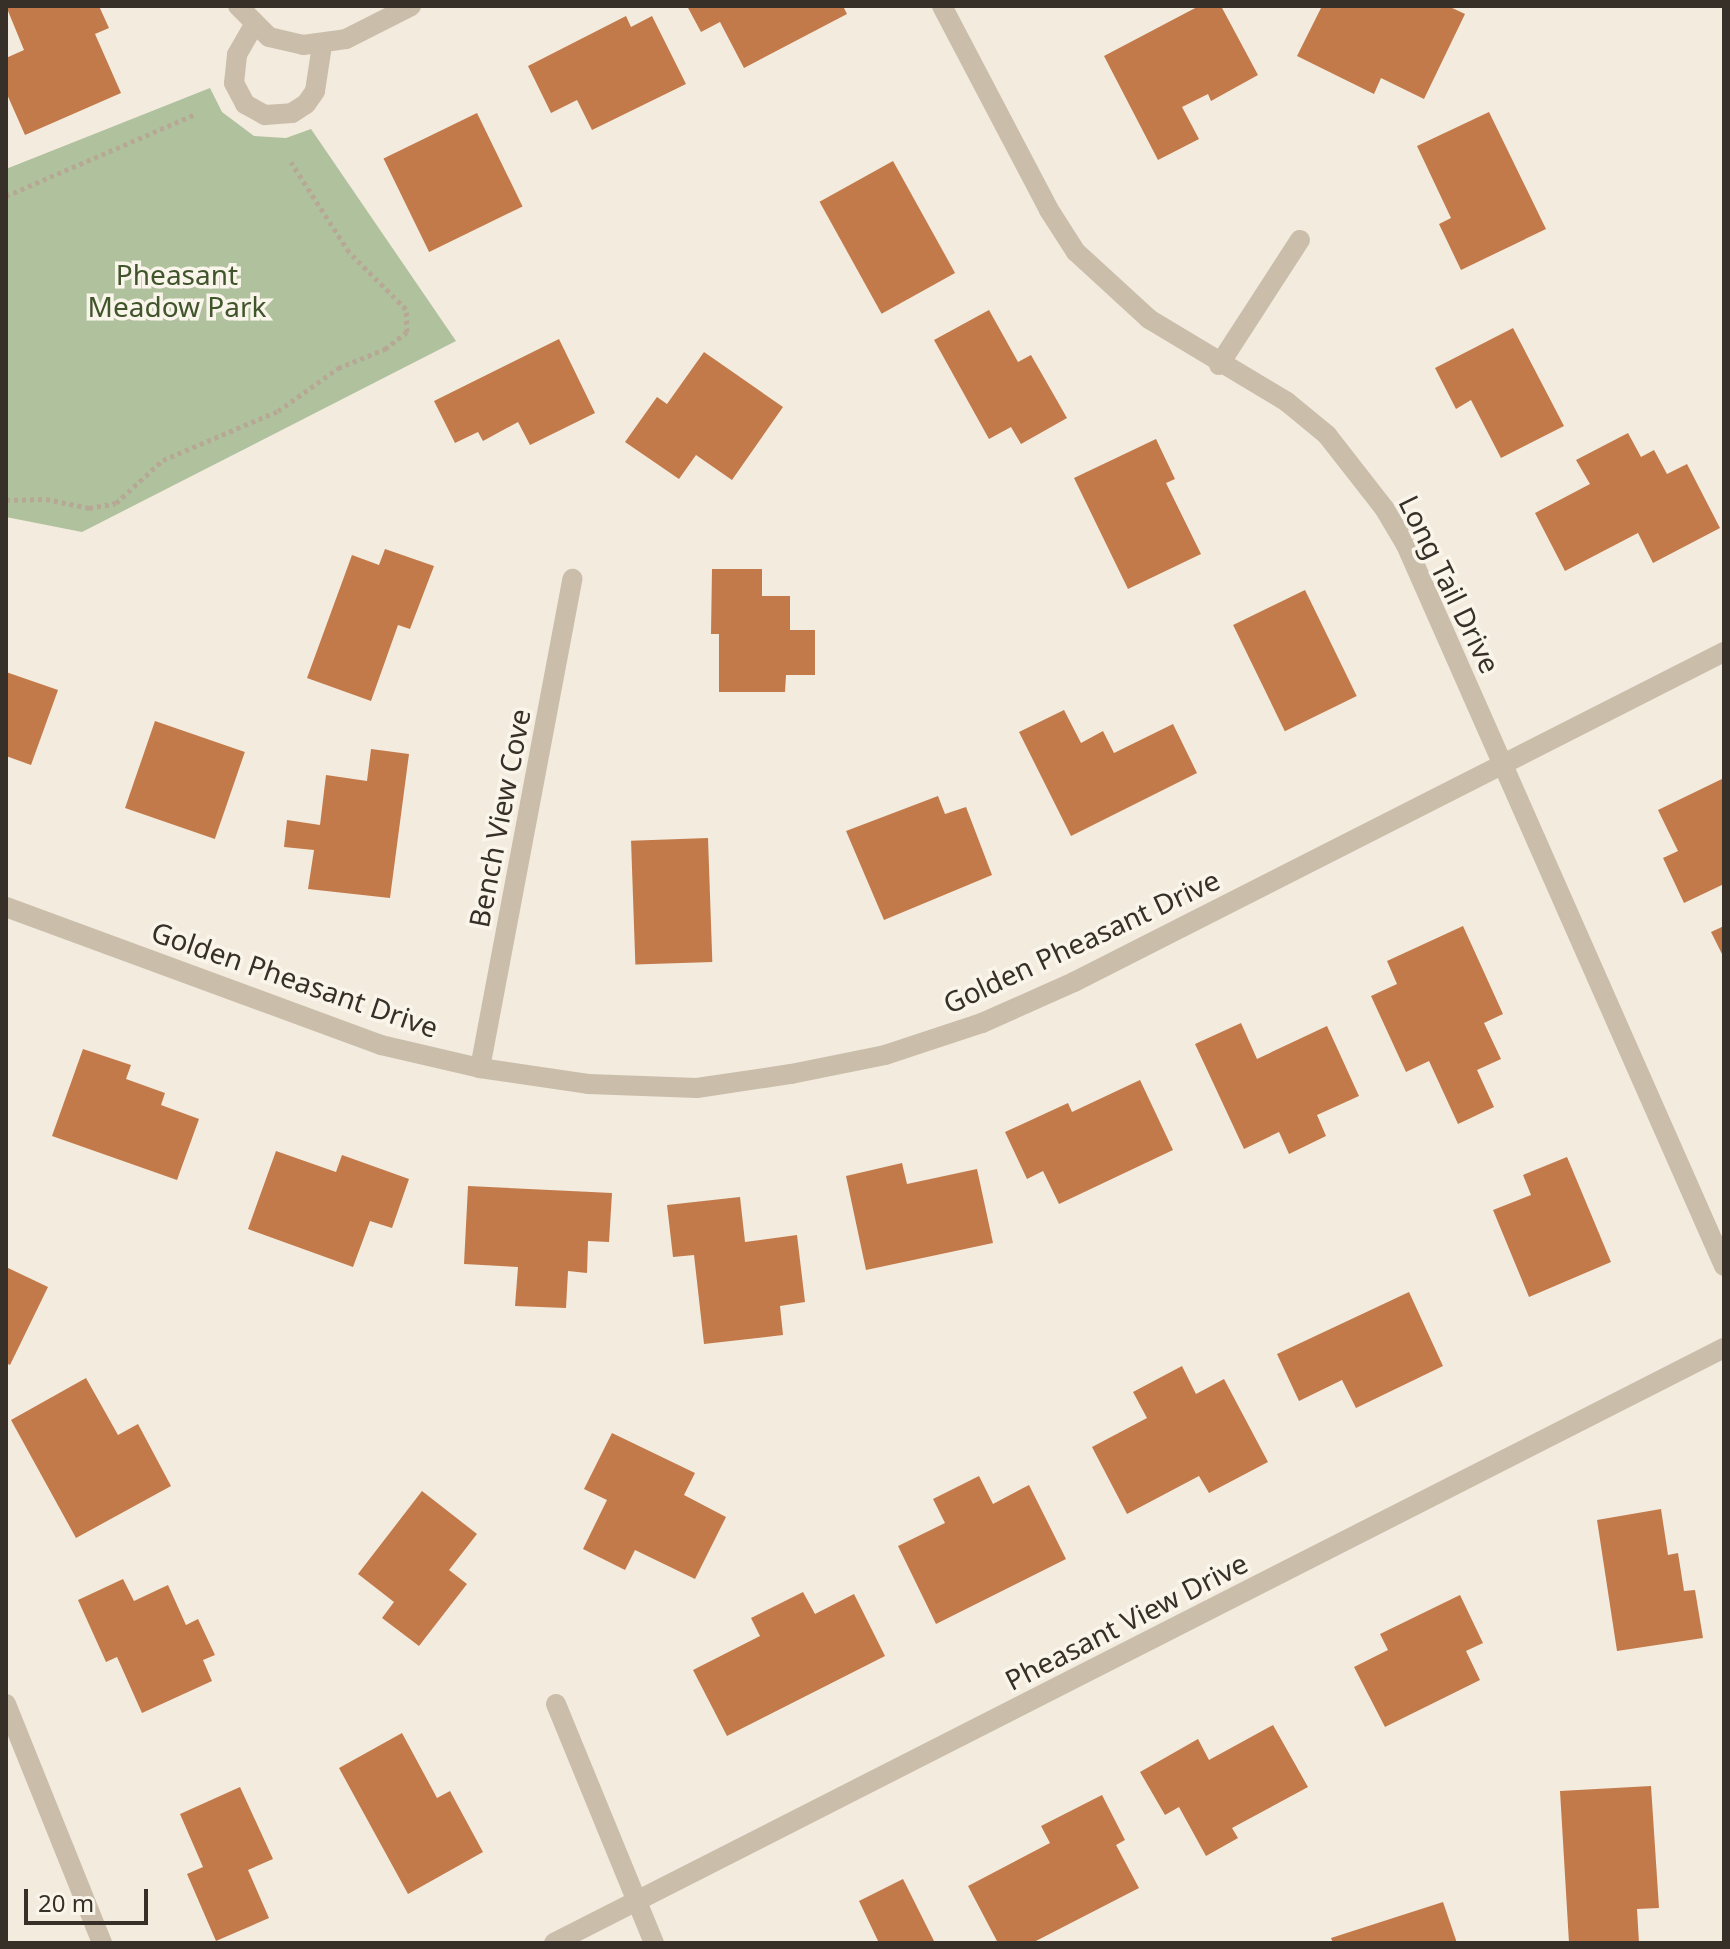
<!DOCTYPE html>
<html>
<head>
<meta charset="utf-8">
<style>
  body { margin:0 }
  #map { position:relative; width:1730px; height:1949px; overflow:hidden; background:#f2ebde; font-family:"Noto Sans",sans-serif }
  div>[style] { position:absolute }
  .green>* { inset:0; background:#b0c19e }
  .building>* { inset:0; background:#c37a4a; transform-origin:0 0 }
  .path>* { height:5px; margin-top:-2.5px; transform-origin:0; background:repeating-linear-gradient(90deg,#b6a894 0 4px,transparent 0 8px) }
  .minor>* { height:20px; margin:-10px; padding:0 10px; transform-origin:10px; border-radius:10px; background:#cabdaa }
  span { translate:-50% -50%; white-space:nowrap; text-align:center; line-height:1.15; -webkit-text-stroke:7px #faf5ea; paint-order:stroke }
  .park-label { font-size:28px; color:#41552d }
  .street-label { font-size:28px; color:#373029 }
  .frame { position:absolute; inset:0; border:8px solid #373029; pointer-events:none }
  .scale { position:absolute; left:24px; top:1889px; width:124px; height:36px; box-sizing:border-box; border:4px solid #373029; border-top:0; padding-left:10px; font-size:24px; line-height:28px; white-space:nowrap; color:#373029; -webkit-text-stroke:6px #faf5ea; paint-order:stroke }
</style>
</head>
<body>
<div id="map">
  <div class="green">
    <i style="clip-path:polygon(210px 88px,222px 112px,254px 136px,286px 138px,311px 129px,456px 341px,82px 532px,6px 517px,6px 169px)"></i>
  </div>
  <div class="building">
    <i style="clip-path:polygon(6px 6px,99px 6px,109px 28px,95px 34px,121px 93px,25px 135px,6px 92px,6px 58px,24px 50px)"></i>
    <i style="clip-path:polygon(687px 6px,843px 6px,847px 14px,744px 68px,720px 22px,701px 32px)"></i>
    <i style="clip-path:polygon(1199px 6px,1221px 6px,1258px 75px,1211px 101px,1208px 94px,1182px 107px,1199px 139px,1158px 160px,1104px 56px)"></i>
    <i style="clip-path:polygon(1322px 6px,1448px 6px,1465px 14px,1424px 99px,1381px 78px,1374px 94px,1297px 56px)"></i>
    <i style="clip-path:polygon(626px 16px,631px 27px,652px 16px,686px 84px,592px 130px,577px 100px,551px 113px,528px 66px)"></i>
    <i style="clip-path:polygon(1489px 112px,1546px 229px,1461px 270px,1439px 224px,1451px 218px,1417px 146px)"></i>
    <i style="left:477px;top:113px;width:104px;height:104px;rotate:64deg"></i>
    <i style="left:893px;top:161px;width:128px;height:84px;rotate:61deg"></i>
    <i style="clip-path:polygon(989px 310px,1018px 362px,1031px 355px,1067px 418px,1021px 444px,1011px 427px,989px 439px,934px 340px)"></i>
    <i style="clip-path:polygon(1513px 328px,1564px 426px,1501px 458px,1471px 400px,1456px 409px,1435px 368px)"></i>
    <i style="clip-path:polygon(559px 339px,595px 413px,530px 445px,518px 422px,483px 441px,478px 432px,455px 443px,434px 401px)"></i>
    <i style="clip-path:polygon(704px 352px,783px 407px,732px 480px,696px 455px,679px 479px,625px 442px,657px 397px,667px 404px)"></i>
    <i style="clip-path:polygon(1628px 433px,1641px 457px,1654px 450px,1667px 474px,1687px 464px,1720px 528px,1653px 563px,1638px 533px,1565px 571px,1535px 513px,1590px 484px,1576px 460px)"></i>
    <i style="clip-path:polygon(1156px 439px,1175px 479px,1166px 483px,1201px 554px,1128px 589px,1074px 478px)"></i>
    <i style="clip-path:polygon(385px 549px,434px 566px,410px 629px,398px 625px,371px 701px,307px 678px,352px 555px,379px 565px)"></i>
    <i style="clip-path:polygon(712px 569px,762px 569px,762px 596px,790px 596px,790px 630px,815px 630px,815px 675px,786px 675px,785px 692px,719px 692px,719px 634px,711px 634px)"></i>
    <i style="left:1305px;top:590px;width:118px;height:80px;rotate:64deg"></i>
    <i style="clip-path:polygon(6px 672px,58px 690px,31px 765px,6px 756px)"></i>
    <i style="clip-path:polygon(1064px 710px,1081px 743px,1103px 731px,1114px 753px,1173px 724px,1197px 773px,1071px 836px,1019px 732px)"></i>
    <i style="left:155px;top:721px;width:95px;height:92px;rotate:19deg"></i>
    <i style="clip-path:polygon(371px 749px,409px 754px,390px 898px,308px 889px,314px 850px,284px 847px,287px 820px,320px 825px,326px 775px,367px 781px)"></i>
    <i style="clip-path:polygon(1724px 778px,1724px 884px,1684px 903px,1663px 858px,1678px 851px,1658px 810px)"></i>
    <i style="clip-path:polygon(938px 796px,945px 814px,966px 807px,992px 875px,884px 920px,846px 831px)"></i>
    <i style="left:708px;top:838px;width:124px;height:77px;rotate:88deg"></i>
    <i style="clip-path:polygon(1463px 926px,1503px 1014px,1484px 1023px,1501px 1059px,1477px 1070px,1494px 1107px,1458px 1124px,1429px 1061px,1406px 1072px,1371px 996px,1397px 984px,1387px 961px)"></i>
    <i style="clip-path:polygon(1724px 926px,1724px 958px,1711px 932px)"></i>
    <i style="clip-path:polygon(1241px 1023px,1257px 1059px,1327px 1026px,1359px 1096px,1317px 1115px,1326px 1136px,1289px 1154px,1279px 1132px,1244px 1149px,1195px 1044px)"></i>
    <i style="clip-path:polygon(83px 1049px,131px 1065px,126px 1079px,165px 1093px,161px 1105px,199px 1119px,177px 1180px,52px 1136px)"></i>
    <i style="clip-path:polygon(1140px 1080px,1173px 1150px,1059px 1204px,1043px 1171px,1027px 1179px,1005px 1132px,1068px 1103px,1072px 1112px)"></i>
    <i style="clip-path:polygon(276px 1151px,336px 1172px,342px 1155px,409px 1179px,392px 1228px,370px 1221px,353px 1267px,248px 1229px)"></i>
    <i style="clip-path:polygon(1567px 1157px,1611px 1262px,1529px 1297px,1493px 1210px,1531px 1195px,1523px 1175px)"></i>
    <i style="clip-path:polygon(902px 1163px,907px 1184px,977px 1169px,993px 1243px,866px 1270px,846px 1176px)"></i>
    <i style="clip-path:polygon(468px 1186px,612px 1193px,609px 1242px,588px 1241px,587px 1273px,568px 1271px,566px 1308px,515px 1306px,518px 1267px,464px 1264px)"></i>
    <i style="clip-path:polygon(740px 1197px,745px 1242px,797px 1235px,805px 1302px,780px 1306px,783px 1335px,704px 1344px,694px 1255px,673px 1257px,667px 1205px)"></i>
    <i style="clip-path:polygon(6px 1267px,48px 1287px,10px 1365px,6px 1363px)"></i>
    <i style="clip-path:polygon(1409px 1292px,1443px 1366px,1356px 1408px,1342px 1380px,1299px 1401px,1277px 1354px)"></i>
    <i style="clip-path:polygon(1182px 1366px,1196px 1394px,1224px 1379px,1268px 1462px,1209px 1493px,1199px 1476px,1127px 1514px,1092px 1447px,1147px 1418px,1133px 1392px)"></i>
    <i style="clip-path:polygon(86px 1378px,118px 1435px,138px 1424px,171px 1486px,76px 1538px,11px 1420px)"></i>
    <i style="clip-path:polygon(612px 1433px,695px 1473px,684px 1495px,726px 1517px,695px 1579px,635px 1550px,625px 1570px,583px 1549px,607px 1500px,584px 1489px)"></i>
    <i style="clip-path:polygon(979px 1476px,993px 1504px,1029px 1485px,1066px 1559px,936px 1624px,898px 1546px,945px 1523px,933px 1499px)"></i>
    <i style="clip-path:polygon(422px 1491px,477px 1534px,449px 1570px,467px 1584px,419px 1646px,382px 1618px,394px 1602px,358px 1574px)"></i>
    <i style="clip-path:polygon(1661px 1509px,1668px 1555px,1678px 1553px,1684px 1591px,1695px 1590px,1703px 1638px,1617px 1651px,1597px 1520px)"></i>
    <i style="clip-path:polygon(123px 1579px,134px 1601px,168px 1585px,186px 1625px,198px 1619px,215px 1655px,203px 1660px,212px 1681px,142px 1713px,117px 1657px,106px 1662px,78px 1600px)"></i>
    <i style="clip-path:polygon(803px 1592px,815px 1614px,854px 1594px,885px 1656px,727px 1736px,693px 1670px,760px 1636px,751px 1618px)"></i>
    <i style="clip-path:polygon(1460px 1595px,1483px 1643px,1466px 1651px,1480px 1680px,1385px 1727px,1354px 1667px,1388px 1650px,1380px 1634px)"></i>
    <i style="clip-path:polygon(1273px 1725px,1308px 1787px,1232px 1828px,1238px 1838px,1206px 1856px,1179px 1807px,1165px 1815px,1140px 1772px,1198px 1739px,1209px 1760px)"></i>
    <i style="clip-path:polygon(402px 1733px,437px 1798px,450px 1791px,483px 1852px,408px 1894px,339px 1768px)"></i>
    <i style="clip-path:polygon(1651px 1786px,1659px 1908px,1637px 1909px,1639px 1943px,1569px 1943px,1560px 1791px)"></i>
    <i style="clip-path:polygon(240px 1787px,273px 1859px,248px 1870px,269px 1918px,216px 1941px,187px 1874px,203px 1867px,180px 1814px)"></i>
    <i style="clip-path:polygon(1102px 1795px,1125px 1840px,1116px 1845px,1139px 1888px,1032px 1943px,998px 1943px,968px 1886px,1050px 1843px,1041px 1826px)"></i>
    <i style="clip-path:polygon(903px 1879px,935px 1943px,879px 1943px,859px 1901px)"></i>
    <i style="clip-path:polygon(1443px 1902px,1457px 1943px,1333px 1943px,1331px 1938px)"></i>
  </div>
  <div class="path">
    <i style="left:6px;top:196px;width:204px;rotate:-23.4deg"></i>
    <i style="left:6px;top:500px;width:40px;rotate:-1.4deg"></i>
    <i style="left:46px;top:499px;width:44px;rotate:11.8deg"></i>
    <i style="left:89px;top:508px;width:27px;rotate:-10deg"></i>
    <i style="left:116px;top:503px;width:64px;rotate:-42.5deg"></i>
    <i style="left:163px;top:460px;width:125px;rotate:-23.1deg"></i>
    <i style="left:278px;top:411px;width:74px;rotate:-35.6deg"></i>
    <i style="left:338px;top:368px;width:51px;rotate:-22deg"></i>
    <i style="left:385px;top:349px;width:28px;rotate:-38deg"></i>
    <i style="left:407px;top:332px;width:23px;rotate:-92deg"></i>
    <i style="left:406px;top:309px;width:81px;rotate:-135deg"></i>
    <i style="left:349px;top:252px;width:107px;rotate:-122.8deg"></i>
  </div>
  <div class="minor">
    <i style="left:238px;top:6px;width:44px;rotate:45deg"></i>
    <i style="left:269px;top:37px;width:35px;rotate:13deg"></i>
    <i style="left:303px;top:45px;width:43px;rotate:-7.9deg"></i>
    <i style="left:346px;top:39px;width:73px;rotate:-26.9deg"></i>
    <i style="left:942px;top:6px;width:230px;rotate:62.3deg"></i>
    <i style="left:1049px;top:210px;width:50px;rotate:57.3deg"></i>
    <i style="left:1076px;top:252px;width:99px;rotate:42.5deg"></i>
    <i style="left:1149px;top:319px;width:161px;rotate:31deg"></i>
    <i style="left:1287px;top:402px;width:52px;rotate:39.5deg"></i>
    <i style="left:1327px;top:435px;width:93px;rotate:52deg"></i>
    <i style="left:1384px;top:508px;width:43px;rotate:59.3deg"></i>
    <i style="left:1406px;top:545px;width:788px;rotate:66.2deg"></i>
    <i style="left:254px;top:25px;width:34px;rotate:120deg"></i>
    <i style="left:237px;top:55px;width:28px;rotate:96deg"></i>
    <i style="left:234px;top:83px;width:24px;rotate:62deg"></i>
    <i style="left:245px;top:104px;width:23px;rotate:29deg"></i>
    <i style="left:265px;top:115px;width:27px;rotate:-4deg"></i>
    <i style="left:292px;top:113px;width:17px;rotate:-33deg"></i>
    <i style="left:306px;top:104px;width:16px;rotate:-55deg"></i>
    <i style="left:315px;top:91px;width:47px;rotate:-81.3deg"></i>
    <i style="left:1219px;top:365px;width:149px;rotate:-57.1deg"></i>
    <i style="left:6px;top:907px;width:400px;rotate:20.2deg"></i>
    <i style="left:381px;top:1045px;width:102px;rotate:13.1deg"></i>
    <i style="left:480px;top:1068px;width:109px;rotate:8.4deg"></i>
    <i style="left:588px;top:1084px;width:109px;rotate:2.1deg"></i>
    <i style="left:697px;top:1088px;width:95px;rotate:-8.5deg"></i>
    <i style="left:791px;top:1074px;width:96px;rotate:-11.4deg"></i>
    <i style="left:885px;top:1055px;width:102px;rotate:-18.3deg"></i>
    <i style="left:982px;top:1023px;width:101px;rotate:-24deg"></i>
    <i style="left:1074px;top:982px;width:729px;rotate:-26.92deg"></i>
    <i style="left:480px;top:1068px;width:498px;rotate:-79.3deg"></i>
    <i style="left:6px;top:1704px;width:258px;rotate:68.1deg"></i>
    <i style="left:556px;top:1704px;width:258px;rotate:67.7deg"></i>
    <i style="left:554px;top:1943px;width:1313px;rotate:-26.96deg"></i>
  </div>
  <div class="park-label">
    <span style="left:177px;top:290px">Pheasant<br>Meadow Park</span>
  </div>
  <div class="street-label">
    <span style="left:1450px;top:584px;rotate:64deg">Long Tail Drive</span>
    <span style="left:499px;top:818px;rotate:-79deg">Bench View Cove</span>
    <span style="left:1081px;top:941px;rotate:-25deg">Golden Pheasant Drive</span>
    <span style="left:295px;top:979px;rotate:19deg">Golden Pheasant Drive</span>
    <span style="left:1126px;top:1621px;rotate:-27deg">Pheasant View Drive</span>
  </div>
  <div class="frame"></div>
  <div class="scale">20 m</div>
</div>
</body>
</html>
